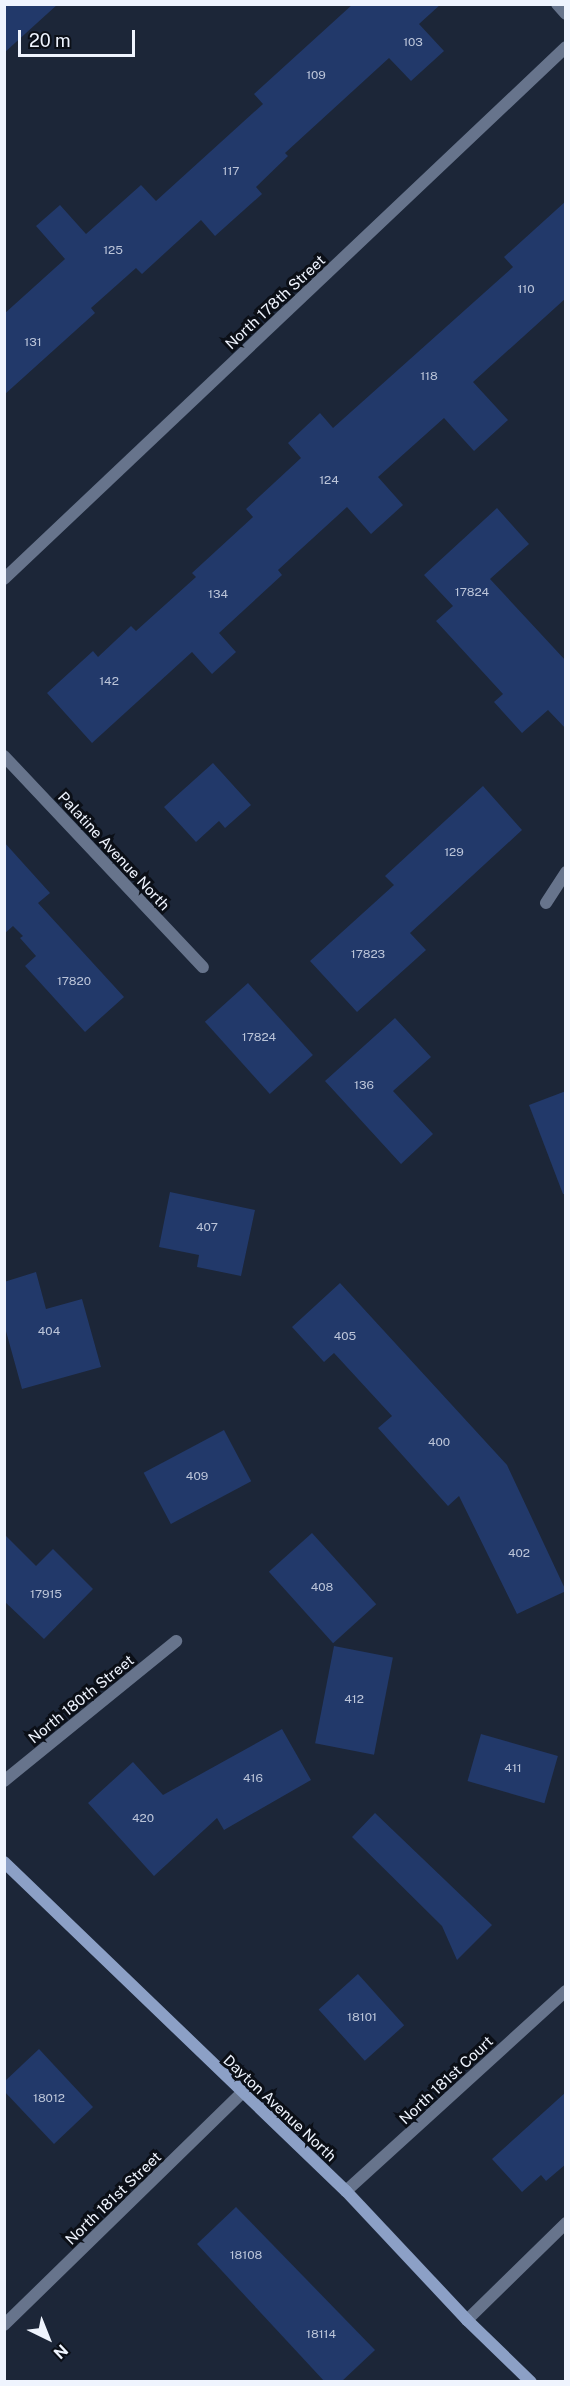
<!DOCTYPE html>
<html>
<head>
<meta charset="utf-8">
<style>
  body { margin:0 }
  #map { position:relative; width:570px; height:2386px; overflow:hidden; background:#1c2638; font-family:"Public Sans",sans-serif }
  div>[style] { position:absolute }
  .building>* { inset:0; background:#22396a; transform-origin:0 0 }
  .street>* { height:12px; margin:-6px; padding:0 6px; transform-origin:6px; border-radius:6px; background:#67748c }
  .secondary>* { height:12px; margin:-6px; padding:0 6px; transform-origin:6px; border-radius:6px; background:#8ca0c6 }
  span { translate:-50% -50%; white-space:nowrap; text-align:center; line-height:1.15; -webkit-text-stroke:6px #0b0f17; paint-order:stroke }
  .number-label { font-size:12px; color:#bcc5d9 }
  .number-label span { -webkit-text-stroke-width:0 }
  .street-label { font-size:15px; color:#eff4fe }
  .frame { position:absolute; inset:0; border:6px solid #eff4fe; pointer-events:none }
  .north { position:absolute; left:18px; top:2308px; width:60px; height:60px; -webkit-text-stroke:4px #0b0f17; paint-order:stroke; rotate:137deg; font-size:16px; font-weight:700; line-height:24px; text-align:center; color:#eff4fe }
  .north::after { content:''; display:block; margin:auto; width:21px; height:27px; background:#eff4fe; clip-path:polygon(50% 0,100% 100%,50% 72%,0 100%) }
  .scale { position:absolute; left:18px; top:30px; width:117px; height:27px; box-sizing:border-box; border:3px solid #eff4fe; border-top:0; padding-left:8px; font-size:18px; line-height:21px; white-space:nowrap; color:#eff4fe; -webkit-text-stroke:4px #0b0f17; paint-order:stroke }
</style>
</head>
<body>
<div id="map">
  <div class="building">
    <i style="clip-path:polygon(4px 4px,58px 4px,4px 53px)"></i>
    <i style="clip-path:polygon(353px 4px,441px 4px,419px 24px,444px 51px,411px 81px,389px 58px,285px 153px,288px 156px,256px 187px,262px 194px,215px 236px,201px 220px,142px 274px,136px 268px,91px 308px,95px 313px,4px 395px,4px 314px,65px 259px,36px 226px,60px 205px,86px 234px,141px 185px,156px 201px,263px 104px,254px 94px)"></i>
    <i style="clip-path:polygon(566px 201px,566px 298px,473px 382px,508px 420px,474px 451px,444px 418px,378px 477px,403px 505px,371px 534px,347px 507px,278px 570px,282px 575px,219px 633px,236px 652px,212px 674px,192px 652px,92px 743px,47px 693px,93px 651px,98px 657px,131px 626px,136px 631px,196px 577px,192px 573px,253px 517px,246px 509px,301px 458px,288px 443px,320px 413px,333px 428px,513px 267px,504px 257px)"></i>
    <i style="clip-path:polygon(497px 508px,529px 544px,490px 579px,566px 661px,566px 729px,548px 710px,522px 733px,494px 702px,503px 694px,436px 621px,453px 606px,424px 575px)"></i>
    <i style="clip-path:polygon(213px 763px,251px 805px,225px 828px,219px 821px,196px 842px,164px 807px)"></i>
    <i style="clip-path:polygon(483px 786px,522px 830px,410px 933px,426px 950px,357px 1012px,310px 961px,394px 885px,385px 876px)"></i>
    <i style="clip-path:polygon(4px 842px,50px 893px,38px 903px,124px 997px,85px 1032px,25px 966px,36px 956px,20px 938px,23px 936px,13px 926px,4px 934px)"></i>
    <i style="left:248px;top:983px;width:97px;height:58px;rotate:48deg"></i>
    <i style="clip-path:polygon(395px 1018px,431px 1057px,393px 1091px,433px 1134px,401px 1164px,325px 1081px)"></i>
    <i style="clip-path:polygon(566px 1091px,566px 1194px,563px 1194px,529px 1105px)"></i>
    <i style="clip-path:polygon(170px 1192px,255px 1210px,241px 1276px,197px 1267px,199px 1255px,159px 1247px)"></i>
    <i style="clip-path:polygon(36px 1272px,46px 1309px,82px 1299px,101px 1367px,22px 1389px,4px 1324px,4px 1282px)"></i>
    <i style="clip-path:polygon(340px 1283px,507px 1465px,566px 1591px,517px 1614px,459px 1496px,448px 1506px,378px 1428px,392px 1416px,334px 1353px,324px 1362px,292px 1327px)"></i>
    <i style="left:224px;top:1430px;width:58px;height:91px;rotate:62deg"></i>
    <i style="left:312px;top:1533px;width:96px;height:58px;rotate:48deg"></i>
    <i style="clip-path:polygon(4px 1534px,36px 1566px,53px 1549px,93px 1589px,44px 1639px,4px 1601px)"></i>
    <i style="left:334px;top:1646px;width:60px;height:99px;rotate:11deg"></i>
    <i style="clip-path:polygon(282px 1729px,311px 1780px,224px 1830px,217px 1818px,154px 1876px,88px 1803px,133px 1762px,163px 1795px)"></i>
    <i style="left:481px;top:1734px;width:80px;height:49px;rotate:16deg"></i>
    <i style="clip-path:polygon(375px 1813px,492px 1925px,457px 1960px,442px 1926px,352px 1837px)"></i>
    <i style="left:358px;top:1974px;width:69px;height:53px;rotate:48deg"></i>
    <i style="clip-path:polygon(39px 2049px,93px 2107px,54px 2144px,4px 2091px,4px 2082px)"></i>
    <i style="clip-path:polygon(566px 2092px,566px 2164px,546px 2181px,541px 2175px,522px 2192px,492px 2159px)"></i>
    <i style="clip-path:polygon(236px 2207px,375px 2350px,341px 2382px,325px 2382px,197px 2244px)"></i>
  </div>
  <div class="street">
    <i style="left:557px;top:4px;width:13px;rotate:48deg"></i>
    <i style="left:4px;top:579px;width:774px;rotate:-43.43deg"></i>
    <i style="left:4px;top:756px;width:290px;rotate:46.7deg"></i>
    <i style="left:546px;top:903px;width:37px;rotate:-57deg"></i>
    <i style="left:4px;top:1781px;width:222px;rotate:-39.1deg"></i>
    <i style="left:346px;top:2191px;width:297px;rotate:-42.3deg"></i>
    <i style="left:467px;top:2320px;width:139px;rotate:-44.4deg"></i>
    <i style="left:4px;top:2325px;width:332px;rotate:-44.3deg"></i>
  </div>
  <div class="secondary">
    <i style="left:4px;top:1862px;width:475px;rotate:43.9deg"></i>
    <i style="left:346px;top:2191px;width:177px;rotate:46.8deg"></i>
    <i style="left:467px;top:2320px;width:89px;rotate:44.1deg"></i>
  </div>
  <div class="number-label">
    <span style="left:413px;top:43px">103</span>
    <span style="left:316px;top:76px">109</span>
    <span style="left:231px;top:172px">117</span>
    <span style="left:113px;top:251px">125</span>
    <span style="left:526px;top:290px">110</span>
    <span style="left:33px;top:343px">131</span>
    <span style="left:429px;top:377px">118</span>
    <span style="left:329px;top:481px">124</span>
    <span style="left:472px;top:593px">17824</span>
    <span style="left:218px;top:595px">134</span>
    <span style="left:109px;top:682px">142</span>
    <span style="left:454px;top:853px">129</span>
    <span style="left:368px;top:955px">17823</span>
    <span style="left:74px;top:982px">17820</span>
    <span style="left:259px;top:1038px">17824</span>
    <span style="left:364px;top:1086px">136</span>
    <span style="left:207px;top:1228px">407</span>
    <span style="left:49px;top:1332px">404</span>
    <span style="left:345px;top:1337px">405</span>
    <span style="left:439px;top:1443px">400</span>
    <span style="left:197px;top:1477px">409</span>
    <span style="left:519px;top:1554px">402</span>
    <span style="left:322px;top:1588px">408</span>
    <span style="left:46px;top:1595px">17915</span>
    <span style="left:354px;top:1700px">412</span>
    <span style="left:513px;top:1769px">411</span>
    <span style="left:253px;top:1779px">416</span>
    <span style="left:143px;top:1819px">420</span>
    <span style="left:362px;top:2018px">18101</span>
    <span style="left:49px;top:2099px">18012</span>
    <span style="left:246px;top:2256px">18108</span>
    <span style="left:321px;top:2335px">18114</span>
  </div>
  <div class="street-label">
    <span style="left:275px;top:302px;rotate:-43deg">North 178th Street</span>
    <span style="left:114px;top:851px;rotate:47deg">Palatine Avenue North</span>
    <span style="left:81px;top:1699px;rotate:-39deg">North 180th Street</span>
    <span style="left:446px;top:2080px;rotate:-43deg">North 181st Court</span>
    <span style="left:280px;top:2108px;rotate:43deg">Dayton Avenue North</span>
    <span style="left:113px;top:2198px;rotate:-44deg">North 181st Street</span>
  </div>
  <div class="frame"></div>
  <div class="north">N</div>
  <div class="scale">20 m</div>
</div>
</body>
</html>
